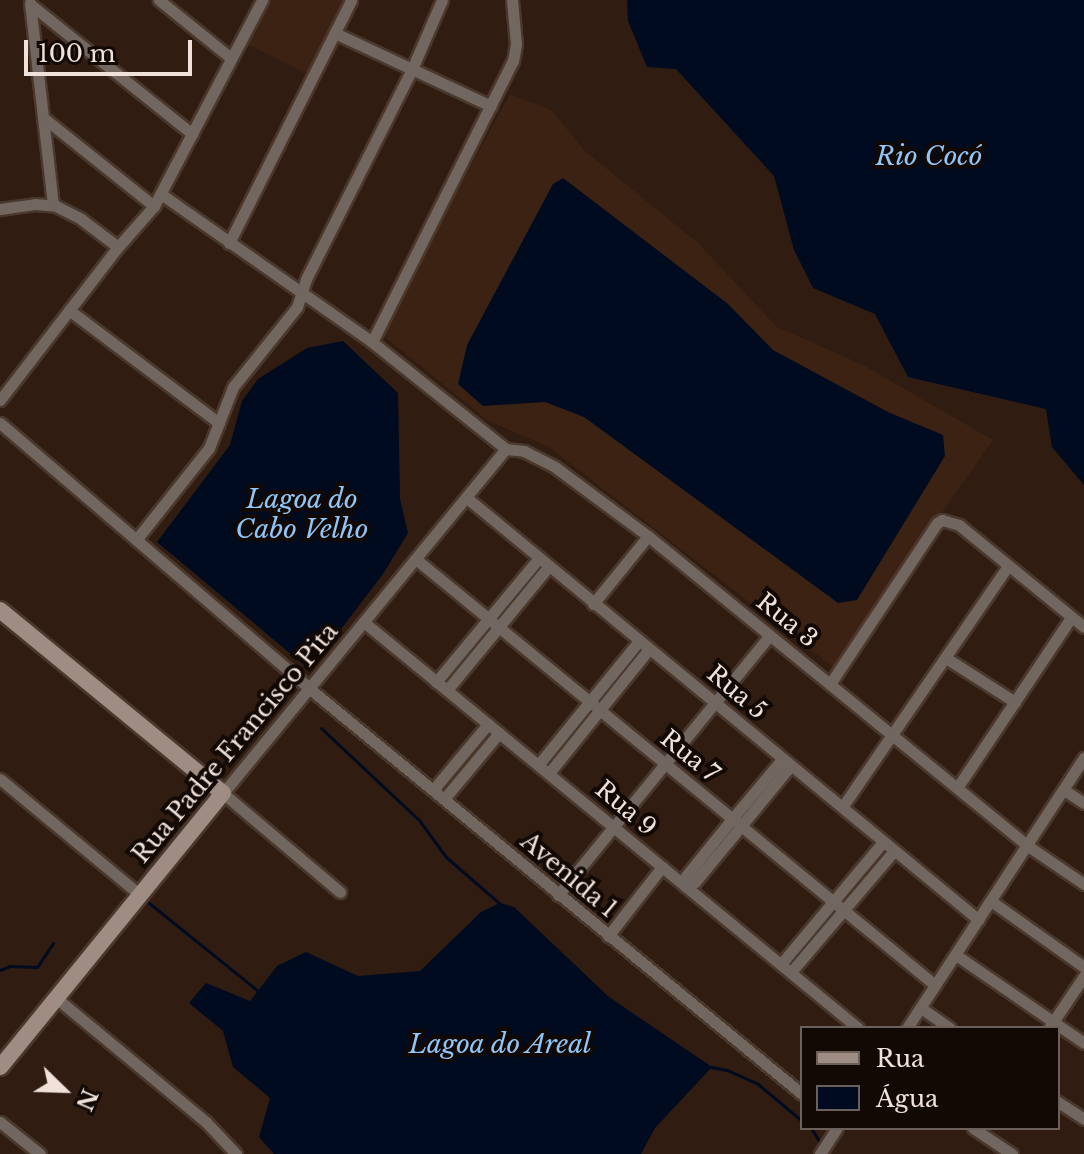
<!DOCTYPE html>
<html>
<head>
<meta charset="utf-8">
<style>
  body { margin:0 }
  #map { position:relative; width:1084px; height:1154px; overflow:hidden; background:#301c11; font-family:"Libre Baskerville",serif }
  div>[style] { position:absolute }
  .built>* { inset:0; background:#3c2213 }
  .water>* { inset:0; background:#000b20 }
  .stream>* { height:3px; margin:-1.5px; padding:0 1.5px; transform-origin:1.5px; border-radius:1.5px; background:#000b20 }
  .roads { filter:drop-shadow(2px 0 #4b382d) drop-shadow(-2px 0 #4b382d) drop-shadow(0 2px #4b382d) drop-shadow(0 -2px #4b382d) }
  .street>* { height:11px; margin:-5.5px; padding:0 5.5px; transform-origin:5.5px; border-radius:5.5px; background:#716660 }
  .secondary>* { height:16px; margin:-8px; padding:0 8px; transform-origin:8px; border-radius:8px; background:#9f8d84 }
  span { translate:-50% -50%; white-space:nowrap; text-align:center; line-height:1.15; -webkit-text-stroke:8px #120905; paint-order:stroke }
  .street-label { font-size:24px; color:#f0e2da }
  .water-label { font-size:26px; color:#8ec5fa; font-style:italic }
  .legend { position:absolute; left:800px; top:1026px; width:260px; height:104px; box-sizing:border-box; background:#120905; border:2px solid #6b605a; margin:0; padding:10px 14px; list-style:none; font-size:24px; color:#f0e2da }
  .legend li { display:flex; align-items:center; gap:16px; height:40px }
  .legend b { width:40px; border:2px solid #6b605a }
  .north { position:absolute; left:24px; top:1050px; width:80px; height:80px; -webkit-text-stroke:6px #120905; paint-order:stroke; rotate:113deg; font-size:22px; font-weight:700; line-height:32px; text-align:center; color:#f0e2da }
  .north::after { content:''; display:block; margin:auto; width:28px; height:36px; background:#f0e2da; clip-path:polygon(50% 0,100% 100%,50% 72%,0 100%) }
  .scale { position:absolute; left:24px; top:40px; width:168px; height:36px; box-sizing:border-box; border:4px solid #f0e2da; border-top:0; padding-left:10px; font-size:24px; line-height:28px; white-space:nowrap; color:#f0e2da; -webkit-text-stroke:6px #120905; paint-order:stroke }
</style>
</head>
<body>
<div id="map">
  <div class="built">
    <i style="clip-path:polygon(272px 0,344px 0,308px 74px,249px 45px)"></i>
    <i style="clip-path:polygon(510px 94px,551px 110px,586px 152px,697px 242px,777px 327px,863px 365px,993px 440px,833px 667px,549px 447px,487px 420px,380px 333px)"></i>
  </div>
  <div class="water">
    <i style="clip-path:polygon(627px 0,1084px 0,1084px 485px,1052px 447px,1046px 409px,908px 377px,875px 314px,813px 288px,794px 250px,774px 176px,676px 69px,647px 67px,628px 21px)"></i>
    <i style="clip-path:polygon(563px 178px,728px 304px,773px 350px,888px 412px,943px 435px,945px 456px,857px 600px,838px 603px,584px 417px,545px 402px,483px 406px,458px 384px,467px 345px,553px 184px)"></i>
    <i style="clip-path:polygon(343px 341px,398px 393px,400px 499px,408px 533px,383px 574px,310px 670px,157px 542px,230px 445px,242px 401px,258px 379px,307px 348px)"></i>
    <i style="clip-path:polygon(500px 903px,514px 907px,609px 997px,712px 1067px,655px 1128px,641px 1154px,274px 1154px,259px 1137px,270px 1098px,233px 1067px,223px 1031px,189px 1003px,206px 983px,250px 1001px,277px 966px,306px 952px,358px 976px,420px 971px,481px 912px)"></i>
  </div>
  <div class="stream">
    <i style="left:321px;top:728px;width:134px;rotate:43.2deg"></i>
    <i style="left:419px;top:820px;width:46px;rotate:53.9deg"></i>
    <i style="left:446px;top:857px;width:72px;rotate:41deg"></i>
    <i style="left:149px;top:903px;width:140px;rotate:38.9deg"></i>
    <i style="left:0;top:970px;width:11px;rotate:-22deg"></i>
    <i style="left:10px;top:966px;width:27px;rotate:2deg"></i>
    <i style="left:37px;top:967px;width:29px;rotate:-56deg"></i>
    <i style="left:711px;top:1067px;width:16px;rotate:11deg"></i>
    <i style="left:727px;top:1070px;width:34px;rotate:24deg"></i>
    <i style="left:758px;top:1084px;width:57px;rotate:40.1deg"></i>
    <i style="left:811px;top:1128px;width:15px;rotate:58deg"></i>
  </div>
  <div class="roads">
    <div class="street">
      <i style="left:159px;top:0;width:92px;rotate:38.9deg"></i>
      <i style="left:30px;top:3px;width:203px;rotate:83.5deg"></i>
      <i style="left:30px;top:4px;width:208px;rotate:38.7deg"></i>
      <i style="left:335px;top:33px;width:172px;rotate:25.1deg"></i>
      <i style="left:45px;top:119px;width:139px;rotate:38.6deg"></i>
      <i style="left:161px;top:194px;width:258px;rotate:35deg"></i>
      <i style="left:372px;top:342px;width:171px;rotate:38.6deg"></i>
      <i style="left:0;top:209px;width:35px;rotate:-8deg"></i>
      <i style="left:35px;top:204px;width:21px;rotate:5deg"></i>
      <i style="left:56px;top:206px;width:28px;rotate:27deg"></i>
      <i style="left:81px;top:219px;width:46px;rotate:37.1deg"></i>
      <i style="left:229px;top:243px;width:272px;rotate:-63.3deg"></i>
      <i style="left:69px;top:310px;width:188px;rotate:37deg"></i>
      <i style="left:372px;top:342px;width:314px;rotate:-63.4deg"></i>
      <i style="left:513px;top:61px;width:17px;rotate:-80deg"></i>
      <i style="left:516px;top:44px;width:44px;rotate:-95.2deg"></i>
      <i style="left:0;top:400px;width:193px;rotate:-52.4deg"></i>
      <i style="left:118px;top:247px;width:55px;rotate:-48.7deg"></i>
      <i style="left:154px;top:206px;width:233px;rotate:-62.3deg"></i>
      <i style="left:0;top:423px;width:408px;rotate:40.6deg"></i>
      <i style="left:310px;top:689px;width:637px;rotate:39.46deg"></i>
      <i style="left:506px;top:449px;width:18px;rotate:6deg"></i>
      <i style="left:524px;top:451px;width:35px;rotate:27deg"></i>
      <i style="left:555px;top:467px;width:116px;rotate:36.6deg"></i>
      <i style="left:648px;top:536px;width:490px;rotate:39.2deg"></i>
      <i style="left:1028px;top:846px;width:68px;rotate:34.2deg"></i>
      <i style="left:467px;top:498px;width:663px;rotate:39.5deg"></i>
      <i style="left:136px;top:540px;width:117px;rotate:-51.6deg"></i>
      <i style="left:209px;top:448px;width:66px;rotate:-68.5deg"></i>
      <i style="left:233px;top:387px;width:102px;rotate:-51.3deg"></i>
      <i style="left:297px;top:307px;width:29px;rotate:-72deg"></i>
      <i style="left:306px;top:279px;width:235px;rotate:-63.2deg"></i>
      <i style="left:412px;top:69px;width:75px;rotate:-66.5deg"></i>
      <i style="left:417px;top:560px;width:670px;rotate:39.37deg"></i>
      <i style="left:593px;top:604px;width:87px;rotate:-51deg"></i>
      <i style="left:365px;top:623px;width:638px;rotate:39.4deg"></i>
      <i style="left:946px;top:658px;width:82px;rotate:32.5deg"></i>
      <i style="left:436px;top:682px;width:160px;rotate:-50.3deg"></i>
      <i style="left:830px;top:684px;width:193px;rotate:-56.4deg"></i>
      <i style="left:937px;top:523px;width:6px;rotate:-31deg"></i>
      <i style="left:942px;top:520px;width:18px;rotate:16deg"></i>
      <i style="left:959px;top:525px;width:161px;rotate:39.2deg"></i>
      <i style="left:447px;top:690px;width:159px;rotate:-50.6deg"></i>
      <i style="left:539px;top:764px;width:159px;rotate:-50.9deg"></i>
      <i style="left:549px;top:773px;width:159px;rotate:-51.1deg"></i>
      <i style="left:0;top:779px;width:182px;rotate:39.6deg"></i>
      <i style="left:957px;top:788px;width:205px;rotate:-56.2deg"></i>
      <i style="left:433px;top:790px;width:86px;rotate:-50.2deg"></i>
      <i style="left:1064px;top:790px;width:24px;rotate:33deg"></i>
      <i style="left:444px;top:799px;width:86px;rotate:-50.2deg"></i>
      <i style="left:843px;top:806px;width:290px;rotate:-55.5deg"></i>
      <i style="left:685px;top:886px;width:10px;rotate:-84deg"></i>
      <i style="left:686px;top:876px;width:73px;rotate:-51.1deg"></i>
      <i style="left:732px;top:819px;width:73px;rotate:-50deg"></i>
      <i style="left:779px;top:763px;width:8px;rotate:-7deg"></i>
      <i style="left:685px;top:886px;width:11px;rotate:-22deg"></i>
      <i style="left:695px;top:882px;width:52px;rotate:-50.5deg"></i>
      <i style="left:728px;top:842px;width:93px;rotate:-50.7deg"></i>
      <i style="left:787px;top:770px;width:8px;rotate:-90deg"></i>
      <i style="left:340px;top:892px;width:153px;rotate:-139.8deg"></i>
      <i style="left:223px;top:793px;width:445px;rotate:-50.6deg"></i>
      <i style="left:558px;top:895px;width:335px;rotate:-50.8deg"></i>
      <i style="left:991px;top:901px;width:114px;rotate:35.4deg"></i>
      <i style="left:608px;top:936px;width:88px;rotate:-52deg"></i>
      <i style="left:956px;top:955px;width:155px;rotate:34.5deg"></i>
      <i style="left:781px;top:964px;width:159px;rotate:-50.1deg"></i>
      <i style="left:791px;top:972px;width:159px;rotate:-49.6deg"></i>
      <i style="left:55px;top:997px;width:196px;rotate:39.6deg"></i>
      <i style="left:206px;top:1122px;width:44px;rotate:46.8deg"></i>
      <i style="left:921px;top:1008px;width:35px;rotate:35deg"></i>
      <i style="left:907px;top:1028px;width:323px;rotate:-56.8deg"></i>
      <i style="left:1049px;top:1028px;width:63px;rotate:-56.1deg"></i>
      <i style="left:1058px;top:1102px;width:31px;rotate:33deg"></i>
      <i style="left:0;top:1122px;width:51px;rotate:38.7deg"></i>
      <i style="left:973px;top:1128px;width:47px;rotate:33.7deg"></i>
      <i style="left:820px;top:1154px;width:31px;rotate:-57deg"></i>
    </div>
    <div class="secondary">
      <i style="left:0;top:610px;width:288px;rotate:39.4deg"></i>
      <i style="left:223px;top:793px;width:353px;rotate:129.1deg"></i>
    </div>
  </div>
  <div class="street-label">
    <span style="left:787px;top:620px;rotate:39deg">Rua 3</span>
    <span style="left:737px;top:692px;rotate:40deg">Rua 5</span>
    <span style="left:235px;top:743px;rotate:-50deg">Rua Padre Francisco Pita</span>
    <span style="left:690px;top:756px;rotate:39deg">Rua 7</span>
    <span style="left:626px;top:808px;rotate:40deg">Rua 9</span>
    <span style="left:569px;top:875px;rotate:40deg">Avenida 1</span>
  </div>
  <div class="water-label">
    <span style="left:929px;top:157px">Rio Cocó</span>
    <span style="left:302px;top:515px">Lagoa do<br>Cabo Velho</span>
    <span style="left:500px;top:1045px">Lagoa do Areal</span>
  </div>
  <ul class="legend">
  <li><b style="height:10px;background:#9f8d84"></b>Rua</li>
  <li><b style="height:22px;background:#000b20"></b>Água</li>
  </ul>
  <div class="north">N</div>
  <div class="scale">100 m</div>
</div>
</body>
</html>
